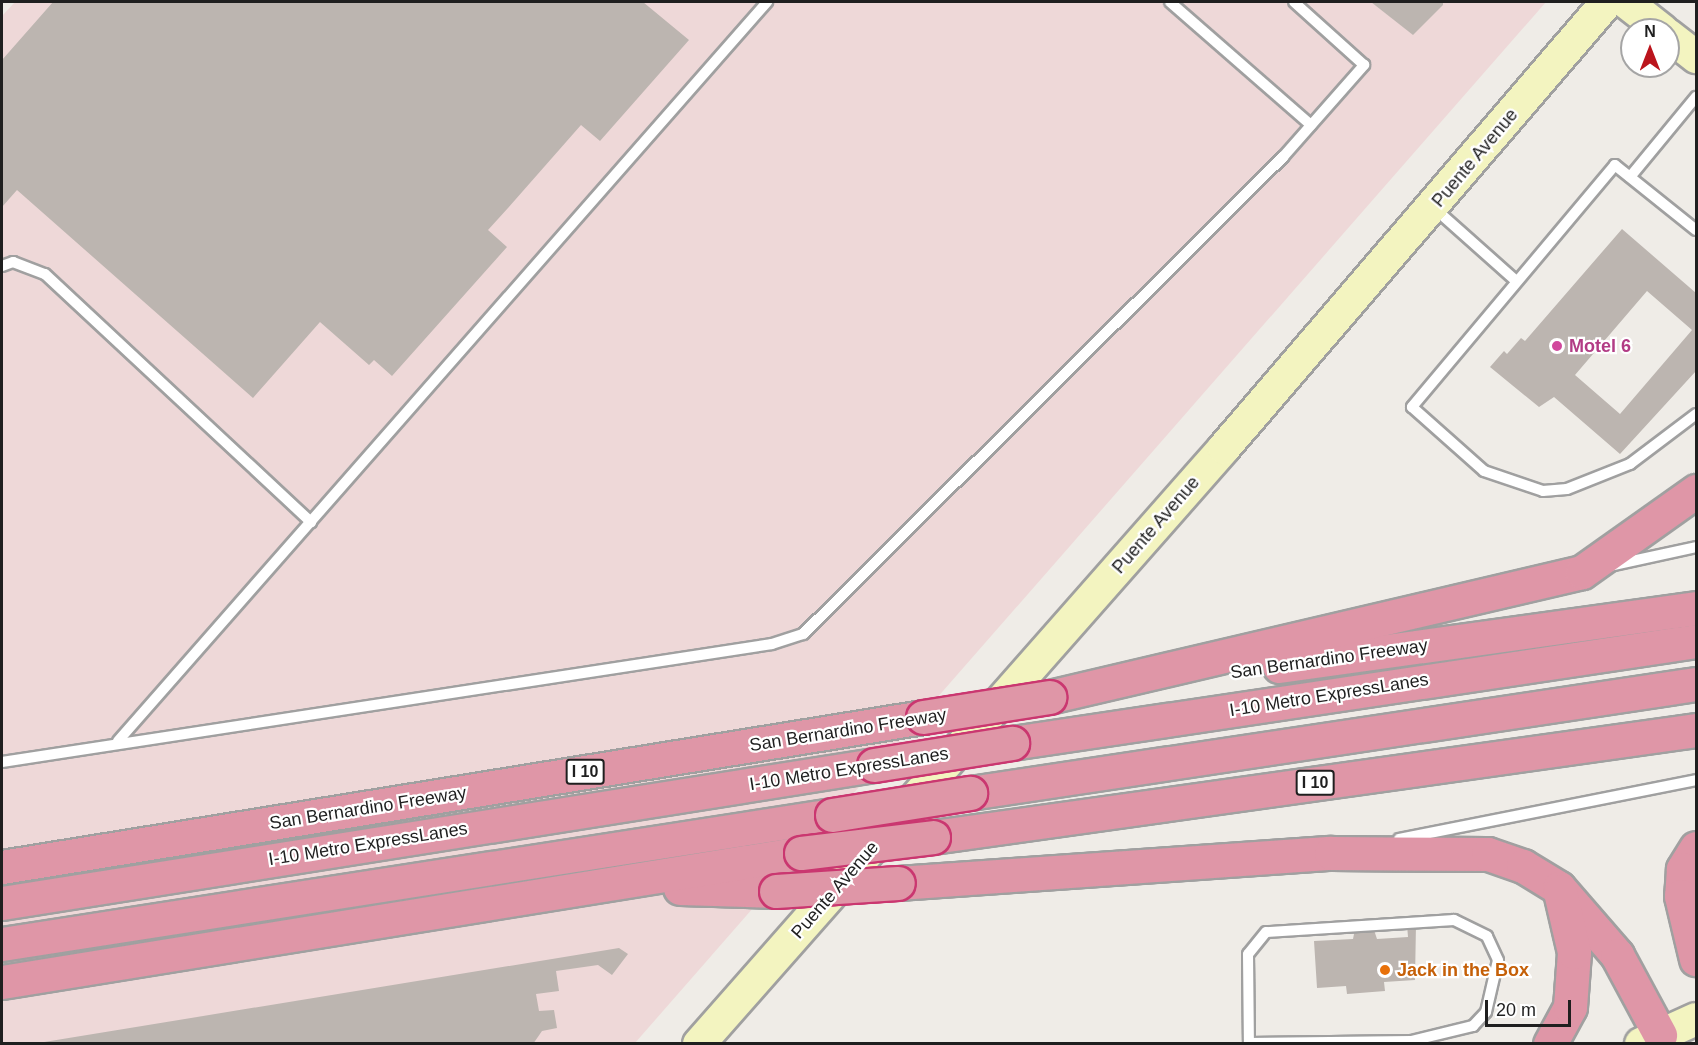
<!DOCTYPE html>
<html>
<head>
<meta charset="utf-8">
<style>
  body { margin:0 }
  #map { position:relative; width:1698px; height:1045px; overflow:hidden; background:#efece7; font-family:Helvetica,sans-serif }
  div>[style] { position:absolute }
  .commercial>* { inset:0; background:#eed8d8 }
  .building>* { inset:0; background:#bcb5b0 }
  .roads { filter:drop-shadow(2px 0 #a0a0a0) drop-shadow(-2px 0 #a0a0a0) drop-shadow(0 2px #a0a0a0) drop-shadow(0 -2px #a0a0a0) }
  .lane>* { height:10px; margin:-5px; padding:0 5px; transform-origin:5px; border-radius:5px; background:#fff }
  .secondary>* { height:32px; margin:-16px; padding:0 16px; transform-origin:16px; border-radius:16px; background:#f3f4c0 }
  .highway>* { height:33px; margin:-16.5px; padding:0 16.5px; transform-origin:16.5px; border-radius:16.5px; background:#df96a7 }
  .bridges { filter:drop-shadow(2px 0 #ca3770) drop-shadow(-2px 0 #ca3770) drop-shadow(0 2px #ca3770) drop-shadow(0 -2px #ca3770) }
  .highway-bridge>* { height:33px; margin:-16.5px; padding:0 16.5px; transform-origin:16.5px; border-radius:16.5px; background:#df96a7 }
  .dots>* { width:16px; height:16px; translate:-50% -50%; box-sizing:border-box; border:3px solid #fff; border-radius:50% }
  span { translate:-50% -50%; white-space:nowrap; text-align:center; line-height:1.15; -webkit-text-stroke:4.5px #fff; paint-order:stroke }
  .shield-label span { padding:2px 4px; background:#fff; border:2px solid; border-radius:4px; -webkit-text-stroke-width:0 }
  .shield-label { font-size:16px; color:#1f1f1f; font-weight:700 }
  .street-label { font-size:18px; color:#1f1f1f }
  .hotel-label { font-size:18px; color:#b23c85; font-weight:700 }
  .left { translate:0 -50%; text-align:left }
  .food-label { font-size:18px; color:#c56008; font-weight:700 }
  .frame { position:absolute; inset:0; border:3px solid #1f1f1f; pointer-events:none }
  .north { position:absolute; left:1620px; top:18px; width:60px; height:60px; box-sizing:border-box; background:#fff; border:2px solid #a5a5a5; border-radius:50%; rotate:0deg; font-size:16px; font-weight:700; line-height:24px; text-align:center; color:#1f1f1f }
  .north::after { content:''; display:block; margin:auto; width:21px; height:27px; background:#bb141c; clip-path:polygon(50% 0,100% 100%,50% 72%,0 100%) }
  .scale { position:absolute; left:1485px; top:1000px; width:86px; height:27px; box-sizing:border-box; border:3px solid #1f1f1f; border-top:0; padding-left:8px; font-size:18px; line-height:21px; white-space:nowrap; color:#1f1f1f; -webkit-text-stroke:4px #fff; paint-order:stroke }
</style>
</head>
<body>
<div id="map">
  <div class="commercial">
    <i style="clip-path:polygon(15px 2px,1546px 2px,635px 1043px,2px 1044px,2px 16px)"></i>
  </div>
  <div class="building">
    <i style="clip-path:polygon(53px 2px,643px 2px,689px 40px,600px 141px,581px 125px,508px 208px,488px 230px,507px 247px,392px 376px,374px 360px,369px 365px,320px 322px,253px 398px,17px 190px,2px 207px,2px 60px)"></i>
    <i style="clip-path:polygon(1371px 2px,1443px 2px,1443px 5px,1413px 35px)"></i>
    <i style="clip-path:polygon(evenodd,1622px 229px,1696px 293px,1696px 371px,1620px 454px,1554px 397px,1539px 407px,1490px 367px,1504px 351px,1507px 354px,1521px 338px,1525px 341px,1622px 229px,1647px 291px,1692px 330px,1620px 414px,1575px 375px,1647px 291px)"></i>
    <i style="clip-path:polygon(1416px 924px,1415px 980px,1384px 982px,1385px 991px,1347px 994px,1346px 986px,1317px 988px,1314px 941px,1353px 939px,1355px 929px,1373px 927px,1377px 939px,1408px 937px,1407px 925px)"></i>
    <i style="clip-path:polygon(619px 948px,628px 954px,612px 975px,598px 965px,556px 971px,559px 991px,536px 994px,539px 1011px,554px 1010px,557px 1028px,542px 1031px,533px 1044px,32px 1044px)"></i>
  </div>
  <div class="roads">
    <div class="lane">
      <i style="left:1170px;top:2px;width:187px;rotate:41.1deg"></i>
      <i style="left:1630px;top:177px;width:104px;rotate:-50.5deg"></i>
      <i style="left:1433px;top:207px;width:111px;rotate:41.7deg"></i>
      <i style="left:1696px;top:230px;width:104px;rotate:-141.3deg"></i>
      <i style="left:1615px;top:165px;width:316px;rotate:130deg"></i>
      <i style="left:1412px;top:407px;width:96px;rotate:41.6deg"></i>
      <i style="left:1484px;top:471px;width:62px;rotate:18.7deg"></i>
      <i style="left:1543px;top:491px;width:24px;rotate:-5deg"></i>
      <i style="left:1567px;top:489px;width:68px;rotate:-21.6deg"></i>
      <i style="left:1630px;top:464px;width:83px;rotate:-37.1deg"></i>
      <i style="left:2px;top:266px;width:12px;rotate:-20deg"></i>
      <i style="left:13px;top:262px;width:34px;rotate:21deg"></i>
      <i style="left:45px;top:274px;width:364px;rotate:43deg"></i>
      <i style="left:1609px;top:566px;width:89px;rotate:-12.3deg"></i>
      <i style="left:118px;top:741px;width:984px;rotate:-48.71deg"></i>
      <i style="left:2px;top:762px;width:779px;rotate:-8.71deg"></i>
      <i style="left:772px;top:644px;width:33px;rotate:-18deg"></i>
      <i style="left:803px;top:634px;width:677px;rotate:-44.82deg"></i>
      <i style="left:1283px;top:157px;width:123px;rotate:-48.6deg"></i>
      <i style="left:1364px;top:65px;width:94px;rotate:-138deg"></i>
      <i style="left:1399px;top:839px;width:303px;rotate:-11.2deg"></i>
      <i style="left:1249px;top:1043px;width:162px;rotate:-0.7deg"></i>
      <i style="left:1411px;top:1041px;width:64px;rotate:-13.6deg"></i>
      <i style="left:1473px;top:1026px;width:19px;rotate:-47deg"></i>
      <i style="left:1486px;top:1012px;width:53px;rotate:-77deg"></i>
      <i style="left:1498px;top:960px;width:26px;rotate:-115deg"></i>
      <i style="left:1487px;top:936px;width:37px;rotate:-154deg"></i>
      <i style="left:1454px;top:920px;width:188px;rotate:176.3deg"></i>
      <i style="left:1266px;top:932px;width:28px;rotate:129deg"></i>
      <i style="left:1248px;top:954px;width:89px;rotate:89.4deg"></i>
      <i style="left:1249px;top:1043px;width:1px;rotate:90deg"></i>
    </div>
    <div class="secondary">
      <i style="left:1626px;top:2px;width:46px;rotate:37.9deg"></i>
      <i style="left:1668px;top:35px;width:36px;rotate:38deg"></i>
      <i style="left:699px;top:1044px;width:794px;rotate:-48.62deg"></i>
      <i style="left:1224px;top:448px;width:588px;rotate:-49.35deg"></i>
      <i style="left:1641px;top:1044px;width:60px;rotate:-24.4deg"></i>
    </div>
    <div class="highway">
      <i style="left:1279px;top:666px;width:421px;rotate:-7.9deg"></i>
      <i style="left:1049px;top:697px;width:547px;rotate:-13.2deg"></i>
      <i style="left:1582px;top:572px;width:140px;rotate:-35.4deg"></i>
      <i style="left:1012px;top:743px;width:692px;rotate:-8.48deg"></i>
      <i style="left:970px;top:793px;width:734px;rotate:-8.54deg"></i>
      <i style="left:933px;top:837px;width:770px;rotate:-7.98deg"></i>
      <i style="left:1696px;top:848px;width:25px;rotate:122deg"></i>
      <i style="left:1683px;top:869px;width:27px;rotate:94deg"></i>
      <i style="left:1681px;top:896px;width:65px;rotate:76.6deg"></i>
      <i style="left:2px;top:867px;width:933px;rotate:-9.25deg"></i>
      <i style="left:898px;top:883px;width:434px;rotate:-4deg"></i>
      <i style="left:1331px;top:853px;width:157px;rotate:0.4deg"></i>
      <i style="left:1488px;top:854px;width:37px;rotate:19deg"></i>
      <i style="left:1523px;top:866px;width:42px;rotate:31.4deg"></i>
      <i style="left:1559px;top:888px;width:89px;rotate:49.1deg"></i>
      <i style="left:1617px;top:955px;width:91px;rotate:61.7deg"></i>
      <i style="left:680px;top:888px;width:96px;rotate:1.8deg"></i>
      <i style="left:2px;top:903px;width:883px;rotate:-8.99deg"></i>
      <i style="left:2px;top:944px;width:840px;rotate:-8.83deg"></i>
      <i style="left:2px;top:982px;width:809px;rotate:-9.17deg"></i>
      <i style="left:1550px;top:1044px;width:42px;rotate:-61.6deg"></i>
      <i style="left:1570px;top:1007px;width:55px;rotate:-85.8deg"></i>
      <i style="left:1574px;top:952px;width:62px;rotate:-103.1deg"></i>
    </div>
  </div>
  <div class="bridges">
    <div class="highway-bridge">
      <i style="left:923px;top:717px;width:128px;rotate:-9deg"></i>
      <i style="left:874px;top:765px;width:140px;rotate:-9.1deg"></i>
      <i style="left:832px;top:815px;width:140px;rotate:-9.1deg"></i>
      <i style="left:801px;top:853px;width:133px;rotate:-6.9deg"></i>
      <i style="left:776px;top:891px;width:122px;rotate:-3.8deg"></i>
    </div>
  </div>
  <div class="dots">
    <i style="left:1557px;top:346px;background:#d1479c"></i>
    <i style="left:1385px;top:970px;background:#e8710a"></i>
  </div>
  <div class="shield-label">
    <span style="left:585px;top:772px">I 10</span>
    <span style="left:1315px;top:783px">I 10</span>
  </div>
  <div class="street-label">
    <span style="left:1475px;top:158px;rotate:-50deg">Puente Avenue</span>
    <span style="left:1156px;top:525px;rotate:-49deg">Puente Avenue</span>
    <span style="left:1329px;top:659px;rotate:-8deg">San Bernardino Freeway</span>
    <span style="left:1329px;top:695px;rotate:-9deg">I-10 Metro ExpressLanes</span>
    <span style="left:848px;top:730px;rotate:-9deg">San Bernardino Freeway</span>
    <span style="left:849px;top:769px;rotate:-9deg">I-10 Metro ExpressLanes</span>
    <span style="left:368px;top:808px;rotate:-9deg">San Bernardino Freeway</span>
    <span style="left:368px;top:844px;rotate:-9deg">I-10 Metro ExpressLanes</span>
    <span style="left:835px;top:890px;rotate:-49deg">Puente Avenue</span>
  </div>
  <div class="hotel-label">
    <span class="left" style="left:1569px;top:346px">Motel 6</span>
  </div>
  <div class="food-label">
    <span class="left" style="left:1397px;top:970px">Jack in the Box</span>
  </div>
  <div class="frame"></div>
  <div class="north">N</div>
  <div class="scale">20 m</div>
</div>
</body>
</html>
